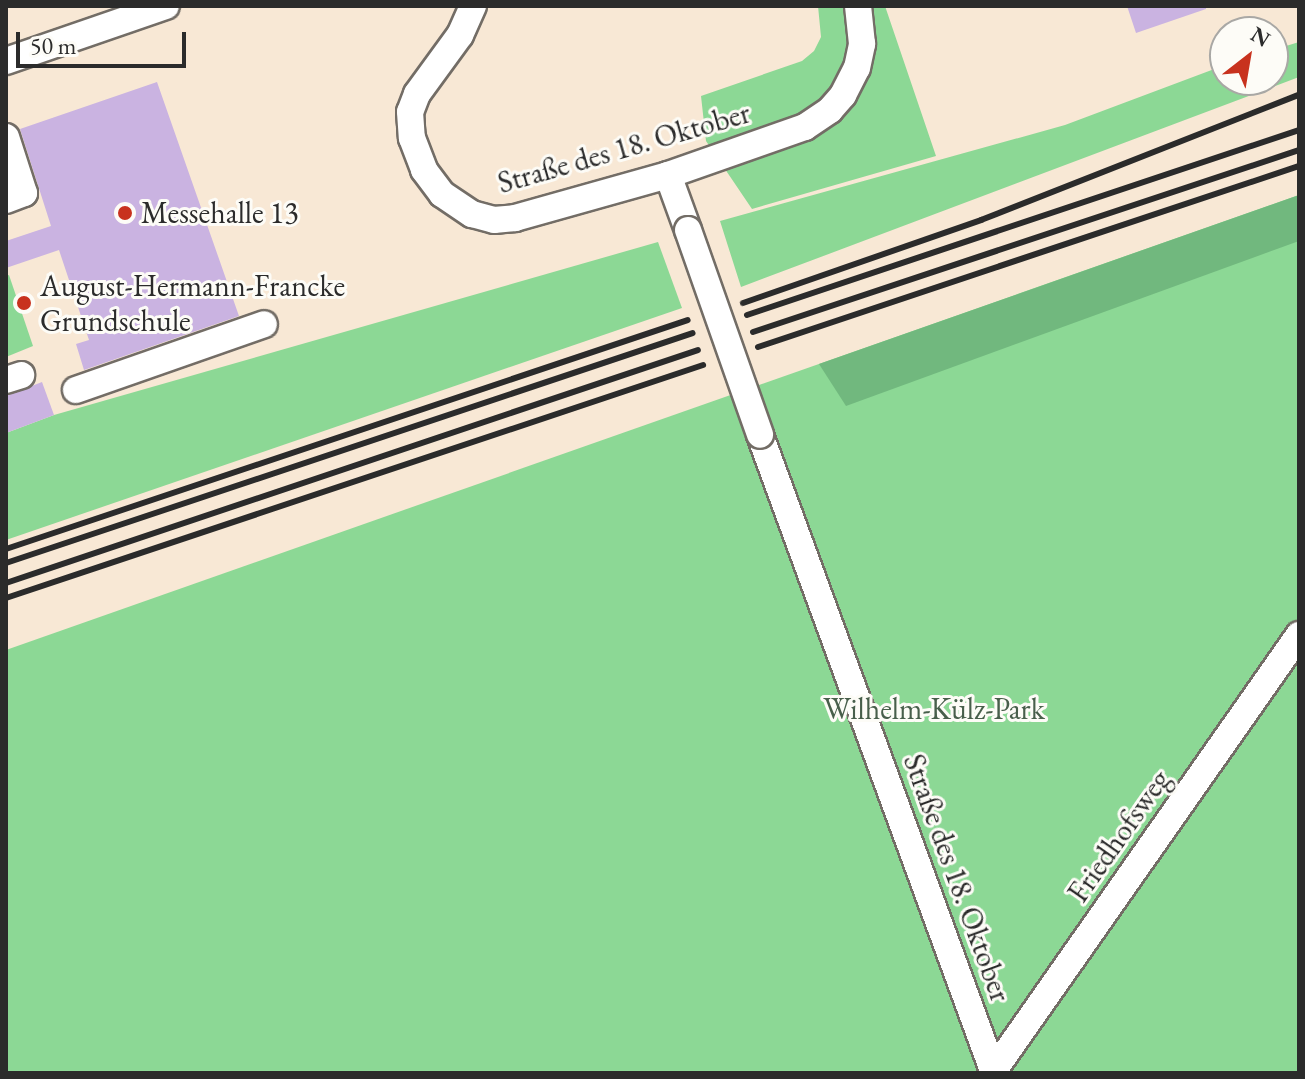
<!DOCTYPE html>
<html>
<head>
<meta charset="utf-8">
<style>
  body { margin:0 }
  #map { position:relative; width:1305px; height:1079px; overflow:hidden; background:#f8e8d5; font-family:"EB Garamond",serif }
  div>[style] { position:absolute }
  .green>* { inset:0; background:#8cd895 }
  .forest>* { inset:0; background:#71b87e }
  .building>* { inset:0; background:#cab3e1 }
  .roads { filter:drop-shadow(2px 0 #736d66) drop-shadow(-2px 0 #736d66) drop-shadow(0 2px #736d66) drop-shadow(0 -2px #736d66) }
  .minor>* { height:26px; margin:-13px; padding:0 13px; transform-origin:13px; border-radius:13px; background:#fff }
  .rail>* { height:6px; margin:-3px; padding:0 3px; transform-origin:3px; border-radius:3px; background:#2b2b2b }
  .bridges { filter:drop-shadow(2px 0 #736d66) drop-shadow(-2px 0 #736d66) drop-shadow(0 2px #736d66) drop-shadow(0 -2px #736d66) }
  .minor-bridge>* { height:26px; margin:-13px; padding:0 13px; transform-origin:13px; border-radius:13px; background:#fff }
  .dots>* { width:22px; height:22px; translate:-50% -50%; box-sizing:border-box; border:4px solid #fdfcf7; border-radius:50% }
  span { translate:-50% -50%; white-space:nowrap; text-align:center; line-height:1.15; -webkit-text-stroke:6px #fdfcf7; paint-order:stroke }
  .street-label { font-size:30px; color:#2b2b2b }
  .poi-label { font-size:30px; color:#2b2b2b }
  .left { translate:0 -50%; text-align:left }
  .park-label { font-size:30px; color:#485f4b }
  .frame { position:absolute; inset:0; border:8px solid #2b2b2b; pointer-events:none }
  .north { position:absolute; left:1209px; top:16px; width:80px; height:80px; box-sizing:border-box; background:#fdfcf7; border:2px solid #a9a8a5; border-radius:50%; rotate:31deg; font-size:22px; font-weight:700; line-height:32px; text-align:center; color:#2b2b2b }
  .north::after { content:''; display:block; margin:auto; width:28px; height:36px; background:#c8321e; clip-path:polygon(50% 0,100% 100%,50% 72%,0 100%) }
  .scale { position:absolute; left:16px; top:32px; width:170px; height:36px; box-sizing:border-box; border:4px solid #2b2b2b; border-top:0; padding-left:10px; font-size:24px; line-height:28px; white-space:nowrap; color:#2b2b2b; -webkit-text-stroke:6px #fdfcf7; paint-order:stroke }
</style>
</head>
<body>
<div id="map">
  <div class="green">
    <i style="clip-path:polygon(818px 6px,885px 6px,936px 156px,752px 209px,706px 141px,701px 96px,802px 61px,814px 51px,821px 37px)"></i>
    <i style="clip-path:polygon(1299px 42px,1299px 77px,741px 287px,720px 221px,1065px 125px,1225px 65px,1225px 80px,1273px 80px,1273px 50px)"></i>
    <i style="clip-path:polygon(1299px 195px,1299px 1073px,6px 1073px,6px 650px)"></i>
    <i style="clip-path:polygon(658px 242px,682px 308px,6px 540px,6px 433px,54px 415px)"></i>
    <i style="clip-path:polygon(9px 275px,33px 346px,6px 357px,6px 276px)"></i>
  </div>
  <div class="forest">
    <i style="clip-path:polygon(1299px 195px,1299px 241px,846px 406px,819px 364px)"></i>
  </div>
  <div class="building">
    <i style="clip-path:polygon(1127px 6px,1206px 6px,1206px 9px,1136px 33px)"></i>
    <i style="clip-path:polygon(157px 82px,239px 316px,84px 370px,76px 344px,89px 340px,59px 250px,6px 268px,6px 241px,51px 226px,20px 129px)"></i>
    <i style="clip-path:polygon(42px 382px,54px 415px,6px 433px,6px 396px)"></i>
  </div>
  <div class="roads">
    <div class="minor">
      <i style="left:473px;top:6px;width:32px;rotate:114deg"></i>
      <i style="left:460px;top:35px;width:73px;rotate:126.1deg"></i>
      <i style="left:417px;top:94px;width:19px;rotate:111deg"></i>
      <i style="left:410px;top:112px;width:26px;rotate:86deg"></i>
      <i style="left:412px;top:138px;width:34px;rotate:69deg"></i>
      <i style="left:424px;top:170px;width:30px;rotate:53deg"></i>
      <i style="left:442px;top:194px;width:36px;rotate:34deg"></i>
      <i style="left:472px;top:214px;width:23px;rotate:15deg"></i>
      <i style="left:494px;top:220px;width:21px;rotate:-5deg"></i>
      <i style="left:515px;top:218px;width:159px;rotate:-15.7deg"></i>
      <i style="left:668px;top:175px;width:145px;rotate:-19.3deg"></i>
      <i style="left:805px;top:127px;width:30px;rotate:-34deg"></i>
      <i style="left:830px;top:110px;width:20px;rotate:-49deg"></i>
      <i style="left:843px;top:95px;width:30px;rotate:-63deg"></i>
      <i style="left:857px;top:68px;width:25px;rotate:-78deg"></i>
      <i style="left:862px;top:44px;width:38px;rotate:-96deg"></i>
      <i style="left:6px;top:61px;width:169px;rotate:-19deg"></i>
      <i style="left:6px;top:137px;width:59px;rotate:72.2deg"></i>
      <i style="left:24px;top:193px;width:19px;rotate:159deg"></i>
      <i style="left:668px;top:175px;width:59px;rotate:70deg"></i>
      <i style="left:6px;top:380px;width:16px;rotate:-18deg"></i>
      <i style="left:76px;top:390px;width:199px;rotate:-19.3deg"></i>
      <i style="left:760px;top:435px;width:680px;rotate:69.86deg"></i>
      <i style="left:992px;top:1073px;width:535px;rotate:-54.97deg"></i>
    </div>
  </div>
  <div class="rail">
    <i style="left:743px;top:303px;width:252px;rotate:-19.2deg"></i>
    <i style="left:981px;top:220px;width:342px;rotate:-21.5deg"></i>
    <i style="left:747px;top:315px;width:582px;rotate:-18.53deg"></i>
    <i style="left:753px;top:332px;width:576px;rotate:-18.43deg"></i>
    <i style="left:758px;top:347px;width:570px;rotate:-18.5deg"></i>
    <i style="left:6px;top:549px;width:719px;rotate:-18.56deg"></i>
    <i style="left:6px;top:563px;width:724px;rotate:-18.51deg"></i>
    <i style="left:6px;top:583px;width:730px;rotate:-18.61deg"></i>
    <i style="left:6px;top:598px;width:735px;rotate:-18.48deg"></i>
  </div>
  <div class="bridges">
    <div class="minor-bridge">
      <i style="left:688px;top:230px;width:217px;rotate:70.6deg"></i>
    </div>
  </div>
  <div class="dots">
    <i style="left:125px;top:213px;background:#c8321e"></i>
    <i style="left:24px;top:303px;background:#c8321e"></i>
  </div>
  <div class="street-label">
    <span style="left:624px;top:148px;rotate:-16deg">Straße des 18. Oktober</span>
    <span style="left:1119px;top:836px;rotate:-55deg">Friedhofsweg</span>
    <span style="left:957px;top:878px;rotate:70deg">Straße des 18. Oktober</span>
  </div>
  <div class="poi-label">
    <span class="left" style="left:141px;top:213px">Messehalle 13</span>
    <span class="left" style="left:40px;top:303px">August-Hermann-Francke<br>Grundschule</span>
  </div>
  <div class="park-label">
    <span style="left:934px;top:709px">Wilhelm-Külz-Park</span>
  </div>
  <div class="frame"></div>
  <div class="north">N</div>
  <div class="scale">50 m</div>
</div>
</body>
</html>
